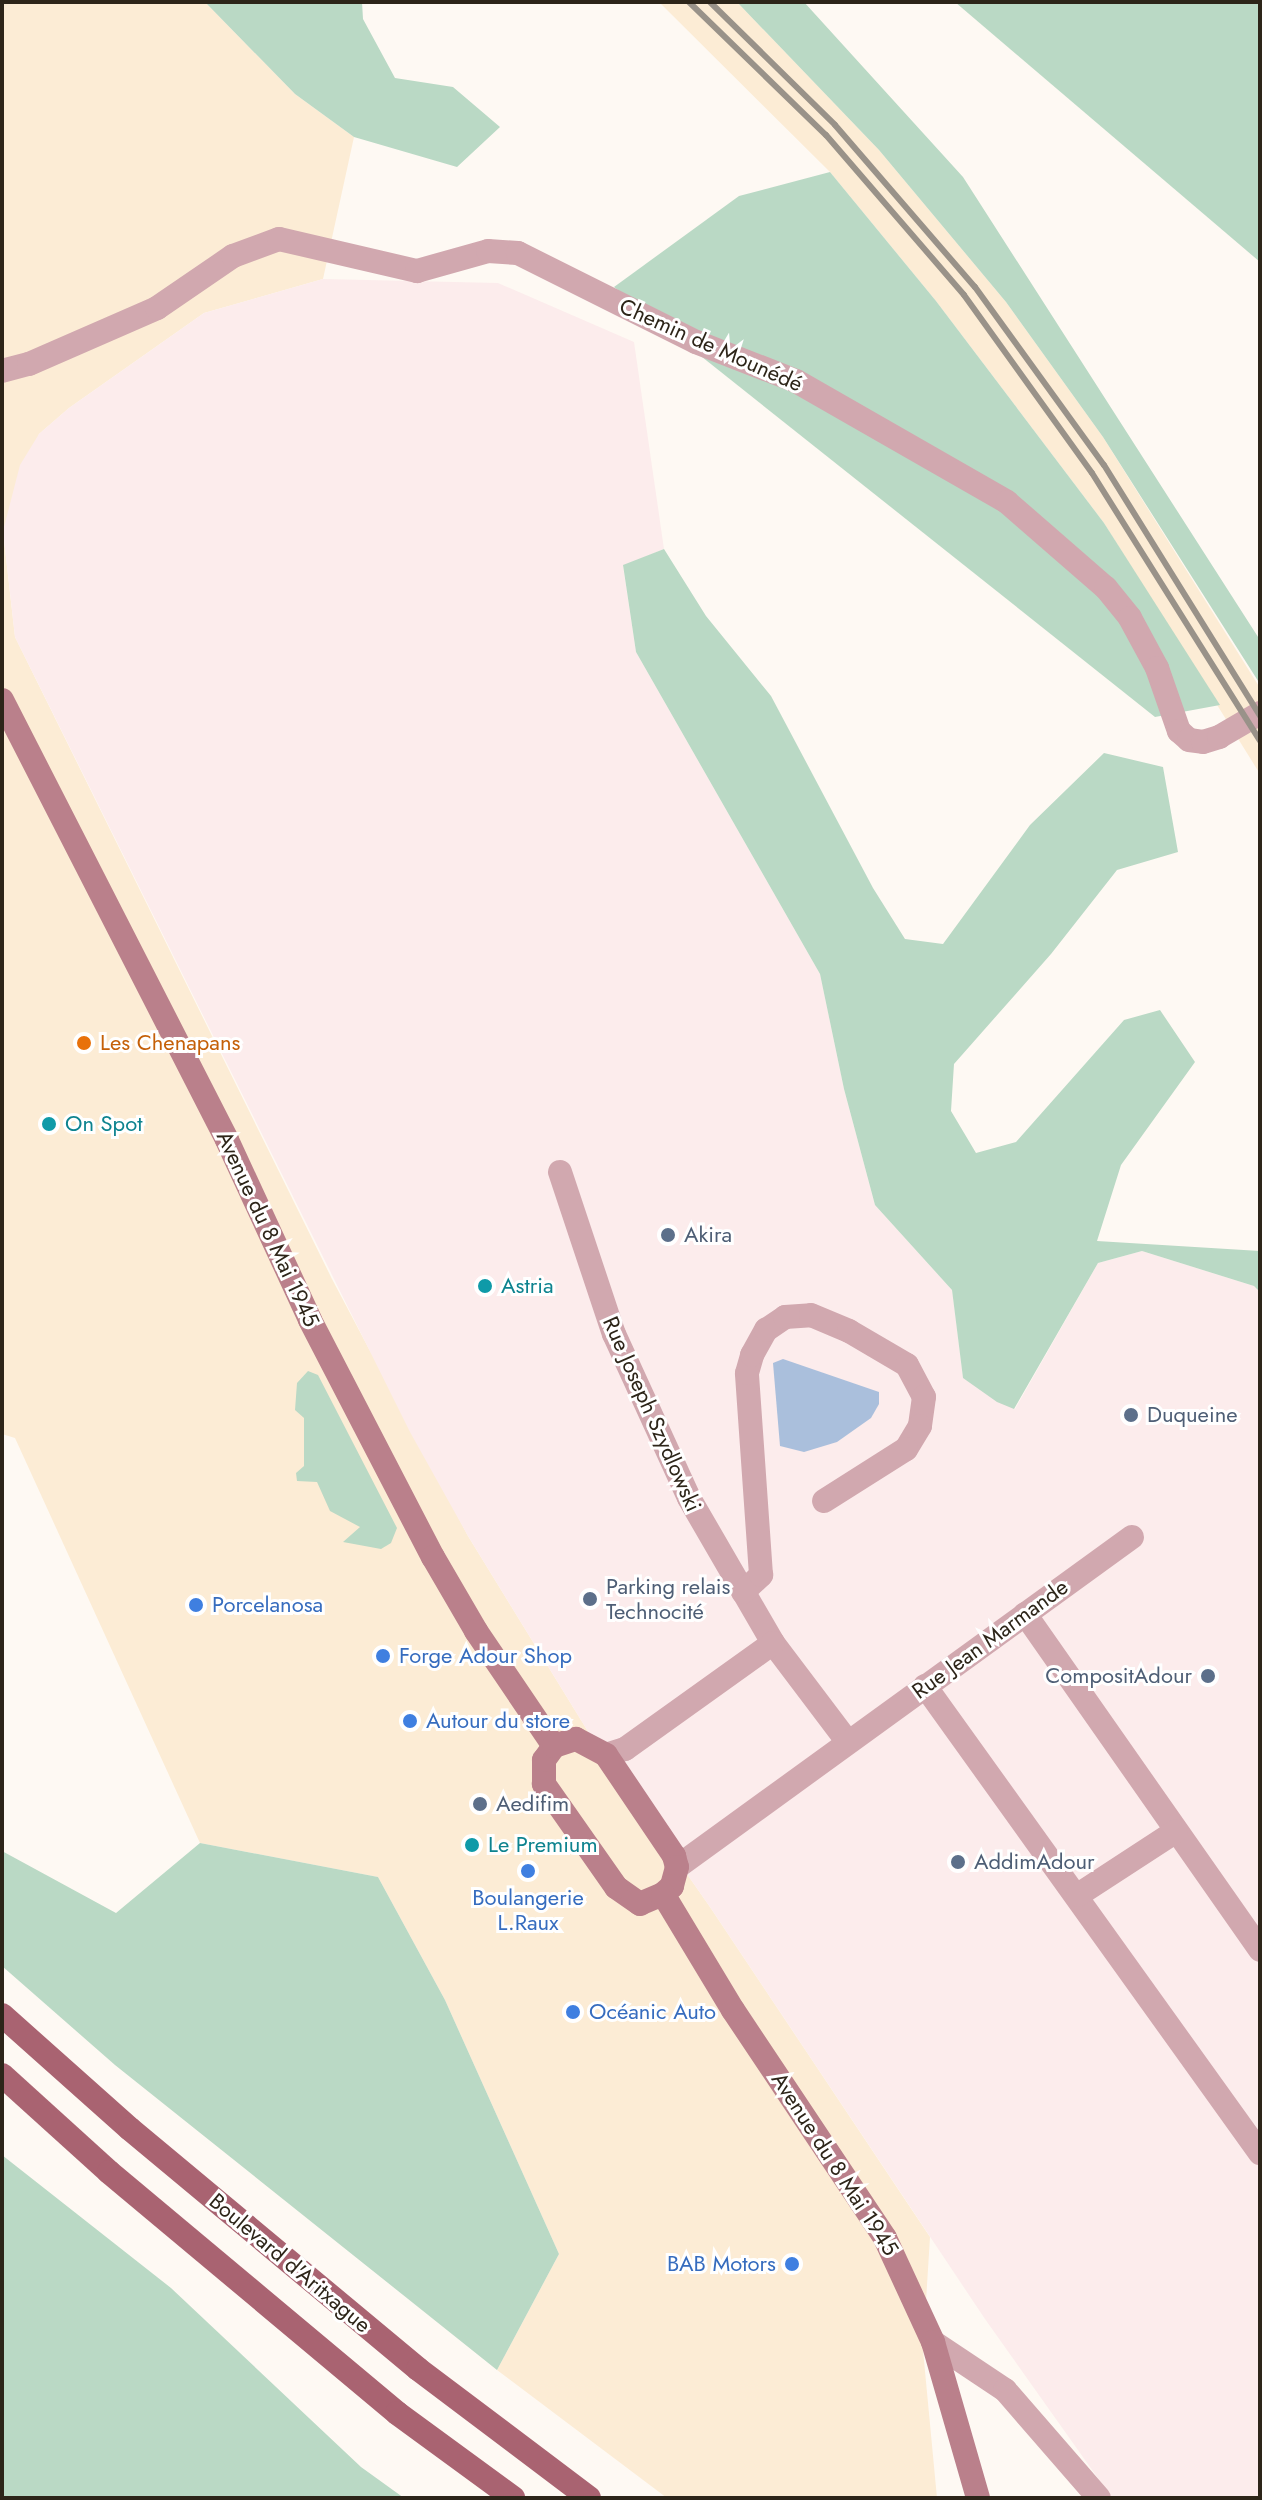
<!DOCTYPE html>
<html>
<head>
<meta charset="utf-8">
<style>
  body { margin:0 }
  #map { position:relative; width:1262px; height:2500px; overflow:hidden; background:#fef9f3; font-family:Jost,sans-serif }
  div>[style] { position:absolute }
  .built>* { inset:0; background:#fcecd5 }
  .industrial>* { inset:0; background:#fcecec }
  .green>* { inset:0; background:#bad9c5 }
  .water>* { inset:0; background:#aabfdc }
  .minor>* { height:24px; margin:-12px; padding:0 12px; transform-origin:12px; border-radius:12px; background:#d1a8af }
  .secondary>* { height:24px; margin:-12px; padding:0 12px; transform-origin:12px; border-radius:12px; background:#ba808b }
  .primary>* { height:24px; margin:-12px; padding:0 12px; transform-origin:12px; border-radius:12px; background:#a96371 }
  .rail>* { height:6px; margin:-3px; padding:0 3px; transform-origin:3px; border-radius:3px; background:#999289 }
  .dots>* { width:22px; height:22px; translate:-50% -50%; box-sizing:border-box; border:4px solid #fff; border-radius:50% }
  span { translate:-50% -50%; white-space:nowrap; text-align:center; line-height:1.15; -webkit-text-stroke:6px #fff; paint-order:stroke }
  .street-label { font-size:22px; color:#2d2519 }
  .food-label { font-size:22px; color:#c56008 }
  .left { translate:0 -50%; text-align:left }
  .culture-label { font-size:22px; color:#0d838f }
  .service-label { font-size:22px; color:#4e5e75 }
  .right { translate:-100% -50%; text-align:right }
  .shop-label { font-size:22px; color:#366cbe }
  .frame { position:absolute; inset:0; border:4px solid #2d2519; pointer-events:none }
</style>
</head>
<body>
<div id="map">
  <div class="built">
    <i style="clip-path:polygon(2px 2px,205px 2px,295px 94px,354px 137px,323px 279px,204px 313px,69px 408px,39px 434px,3px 531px,15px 637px,332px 1279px,468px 1536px,592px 1738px,710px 1907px,930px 2237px,923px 2350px,937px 2498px,667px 2498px,497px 2370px,559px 2254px,445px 2000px,378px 1877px,200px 1843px,15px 1438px,2px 1434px)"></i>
    <i style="clip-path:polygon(659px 2px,737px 2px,879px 150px,1006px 302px,1103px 437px,1260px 688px,1260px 774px,1104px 523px,936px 301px,830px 172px)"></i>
  </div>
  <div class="industrial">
    <i style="clip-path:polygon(323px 279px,498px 283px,634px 342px,664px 549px,623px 566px,636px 652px,820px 974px,844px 1089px,875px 1205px,952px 1290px,963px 1378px,1015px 1409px,1098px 1263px,1142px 1251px,1254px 1286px,1260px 1292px,1260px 2498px,1112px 2498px,985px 2319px,710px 1907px,592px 1738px,468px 1536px,410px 1432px,15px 637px,3px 531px,20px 465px,39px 434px,69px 408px,204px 313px)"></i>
  </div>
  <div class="green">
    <i style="clip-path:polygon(205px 2px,362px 2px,363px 19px,395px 78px,453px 87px,500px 127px,457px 167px,354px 137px,295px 94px)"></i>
    <i style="clip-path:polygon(737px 2px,804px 2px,963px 177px,1260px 640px,1260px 684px,1103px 437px,1006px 302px,879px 150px)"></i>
    <i style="clip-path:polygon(955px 2px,1260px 2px,1260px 262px)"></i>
    <i style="clip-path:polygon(830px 172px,936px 301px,1104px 523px,1220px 705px,1155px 717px,614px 287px,739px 196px)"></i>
    <i style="clip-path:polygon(664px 549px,706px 616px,771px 696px,873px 888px,905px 939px,943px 944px,1030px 825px,1104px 753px,1163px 767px,1178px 852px,1117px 870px,1051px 954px,954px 1064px,951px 1111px,976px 1153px,1016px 1142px,1124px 1020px,1160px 1010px,1195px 1062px,1121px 1165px,1097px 1241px,1260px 1251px,1260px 1292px,1254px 1286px,1142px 1251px,1098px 1263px,1014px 1409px,997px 1402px,963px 1378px,952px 1290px,875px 1205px,844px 1089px,820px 974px,636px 652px,623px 565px)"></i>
    <i style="clip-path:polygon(308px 1371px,318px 1375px,397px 1528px,391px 1543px,381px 1549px,343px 1542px,360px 1527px,330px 1511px,317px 1482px,297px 1481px,296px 1473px,304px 1466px,304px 1418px,295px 1410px,297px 1383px)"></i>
    <i style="clip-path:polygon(200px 1843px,378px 1877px,445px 2000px,559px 2254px,497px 2370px,115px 2065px,2px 1966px,2px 1851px,116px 1913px)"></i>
    <i style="clip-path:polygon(2px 2155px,171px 2288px,361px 2467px,404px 2498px,2px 2498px)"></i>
  </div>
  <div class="water">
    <i style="clip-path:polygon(783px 1359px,879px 1392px,879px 1404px,871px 1418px,837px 1442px,804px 1452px,780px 1446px,773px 1363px)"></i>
  </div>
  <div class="minor">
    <i style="left:2px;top:371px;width:28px;rotate:-15deg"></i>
    <i style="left:29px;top:364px;width:140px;rotate:-23.6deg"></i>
    <i style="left:157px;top:308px;width:92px;rotate:-34.4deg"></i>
    <i style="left:233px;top:256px;width:49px;rotate:-20.3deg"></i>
    <i style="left:279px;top:239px;width:142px;rotate:13.1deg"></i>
    <i style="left:417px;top:271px;width:74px;rotate:-15.7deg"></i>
    <i style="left:488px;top:251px;width:30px;rotate:4deg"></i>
    <i style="left:518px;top:253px;width:199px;rotate:26.6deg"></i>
    <i style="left:696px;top:342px;width:107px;rotate:21.3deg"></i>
    <i style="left:796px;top:381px;width:243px;rotate:29.8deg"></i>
    <i style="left:1007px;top:502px;width:131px;rotate:41deg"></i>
    <i style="left:1106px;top:588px;width:38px;rotate:51deg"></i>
    <i style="left:1130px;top:618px;width:57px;rotate:61.6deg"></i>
    <i style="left:1157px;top:668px;width:67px;rotate:70.8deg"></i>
    <i style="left:1179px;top:731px;width:13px;rotate:42deg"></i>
    <i style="left:1189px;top:740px;width:14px;rotate:8deg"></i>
    <i style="left:1203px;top:742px;width:17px;rotate:-17deg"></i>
    <i style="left:1219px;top:737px;width:48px;rotate:-30.3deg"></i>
    <i style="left:560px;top:1172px;width:171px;rotate:71.6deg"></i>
    <i style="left:614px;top:1334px;width:180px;rotate:65.4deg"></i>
    <i style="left:689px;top:1498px;width:168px;rotate:59.9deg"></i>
    <i style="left:773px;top:1643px;width:124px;rotate:52.9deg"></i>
    <i style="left:743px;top:1592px;width:25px;rotate:-43deg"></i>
    <i style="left:761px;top:1575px;width:202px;rotate:-94deg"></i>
    <i style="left:747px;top:1373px;width:19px;rotate:-74deg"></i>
    <i style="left:752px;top:1355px;width:29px;rotate:-61deg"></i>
    <i style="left:766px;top:1330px;width:23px;rotate:-34deg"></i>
    <i style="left:785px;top:1317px;width:26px;rotate:-4deg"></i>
    <i style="left:811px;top:1315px;width:41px;rotate:22.8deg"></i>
    <i style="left:849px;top:1331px;width:67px;rotate:30.4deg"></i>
    <i style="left:907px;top:1365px;width:36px;rotate:62deg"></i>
    <i style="left:924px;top:1397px;width:29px;rotate:98deg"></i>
    <i style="left:920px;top:1426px;width:27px;rotate:121deg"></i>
    <i style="left:906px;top:1449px;width:97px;rotate:147.6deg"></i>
    <i style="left:1025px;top:1614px;width:410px;rotate:55deg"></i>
    <i style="left:925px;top:1686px;width:575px;rotate:54.35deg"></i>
    <i style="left:606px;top:1755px;width:20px;rotate:-18deg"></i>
    <i style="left:625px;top:1749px;width:182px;rotate:-35.6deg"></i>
    <i style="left:677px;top:1867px;width:562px;rotate:-35.95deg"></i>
    <i style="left:1078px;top:1895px;width:117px;rotate:-33.1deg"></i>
    <i style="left:933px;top:2342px;width:87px;rotate:33.7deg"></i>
    <i style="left:1005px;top:2390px;width:143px;rotate:49deg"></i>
  </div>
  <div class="secondary">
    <i style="left:2px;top:700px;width:494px;rotate:62.9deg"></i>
    <i style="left:227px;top:1140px;width:198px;rotate:65.2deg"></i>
    <i style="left:310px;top:1320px;width:267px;rotate:62.6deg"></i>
    <i style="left:433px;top:1557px;width:86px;rotate:59.8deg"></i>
    <i style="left:476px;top:1631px;width:139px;rotate:55.9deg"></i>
    <i style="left:576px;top:1739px;width:34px;rotate:28deg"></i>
    <i style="left:606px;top:1755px;width:122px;rotate:56deg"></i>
    <i style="left:674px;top:1856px;width:11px;rotate:75deg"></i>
    <i style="left:677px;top:1867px;width:20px;rotate:105deg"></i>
    <i style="left:672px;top:1886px;width:12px;rotate:138deg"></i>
    <i style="left:663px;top:1894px;width:25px;rotate:157deg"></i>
    <i style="left:640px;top:1904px;width:29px;rotate:-145deg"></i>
    <i style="left:616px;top:1887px;width:126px;rotate:-125deg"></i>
    <i style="left:544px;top:1784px;width:24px;rotate:-90deg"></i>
    <i style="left:544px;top:1760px;width:17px;rotate:-54deg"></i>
    <i style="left:554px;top:1746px;width:23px;rotate:-18deg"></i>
    <i style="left:663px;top:1894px;width:135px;rotate:58.9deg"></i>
    <i style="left:733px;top:2010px;width:274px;rotate:56.3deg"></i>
    <i style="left:885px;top:2238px;width:115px;rotate:65.2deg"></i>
    <i style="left:933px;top:2342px;width:162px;rotate:73.9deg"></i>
  </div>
  <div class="primary">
    <i style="left:2px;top:2015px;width:171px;rotate:41.7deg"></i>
    <i style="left:130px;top:2129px;width:375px;rotate:39.8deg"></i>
    <i style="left:418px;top:2369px;width:214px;rotate:37deg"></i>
    <i style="left:2px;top:2075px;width:144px;rotate:42.2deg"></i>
    <i style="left:109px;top:2172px;width:376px;rotate:39.9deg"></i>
    <i style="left:397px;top:2413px;width:144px;rotate:36.2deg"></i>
  </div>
  <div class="rail">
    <i style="left:689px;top:2px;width:191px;rotate:44.2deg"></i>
    <i style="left:826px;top:135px;width:211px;rotate:49.2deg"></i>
    <i style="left:964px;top:295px;width:219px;rotate:54.3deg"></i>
    <i style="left:1092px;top:473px;width:316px;rotate:57.9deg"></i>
    <i style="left:710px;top:2px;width:175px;rotate:44.5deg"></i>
    <i style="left:835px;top:125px;width:214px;rotate:49.2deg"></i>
    <i style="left:975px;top:287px;width:220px;rotate:54.1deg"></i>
    <i style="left:1104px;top:465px;width:296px;rotate:58.1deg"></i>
  </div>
  <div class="dots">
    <i style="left:84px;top:1043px;background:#e8710a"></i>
    <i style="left:49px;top:1124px;background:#0f9aa8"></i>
    <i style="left:668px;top:1235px;background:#5c6f8a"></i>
    <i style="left:485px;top:1286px;background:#0f9aa8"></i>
    <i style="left:1131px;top:1415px;background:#5c6f8a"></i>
    <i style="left:590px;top:1599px;background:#5c6f8a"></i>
    <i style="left:196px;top:1605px;background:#3f7fe0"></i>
    <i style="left:383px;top:1656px;background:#3f7fe0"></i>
    <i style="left:1208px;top:1676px;background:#5c6f8a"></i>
    <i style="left:410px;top:1721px;background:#3f7fe0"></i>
    <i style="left:480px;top:1804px;background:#5c6f8a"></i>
    <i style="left:472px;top:1845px;background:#0f9aa8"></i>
    <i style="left:958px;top:1862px;background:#5c6f8a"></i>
    <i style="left:528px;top:1871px;background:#3f7fe0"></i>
    <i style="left:573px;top:2012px;background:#3f7fe0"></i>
    <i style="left:792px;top:2264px;background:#3f7fe0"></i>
  </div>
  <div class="street-label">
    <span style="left:711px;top:345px;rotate:24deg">Chemin de Mounédé</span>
    <span style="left:268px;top:1229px;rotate:65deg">Avenue du 8 Mai 1945</span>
    <span style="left:652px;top:1414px;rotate:66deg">Rue Joseph Szydlowski</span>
    <span style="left:990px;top:1639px;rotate:-36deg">Rue Jean Marmande</span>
    <span style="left:835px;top:2164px;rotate:57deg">Avenue du 8 Mai 1945</span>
    <span style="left:290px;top:2263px;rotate:40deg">Boulevard d'Aritxague</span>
  </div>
  <div class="food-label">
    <span class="left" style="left:100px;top:1043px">Les Chenapans</span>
  </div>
  <div class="culture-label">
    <span class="left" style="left:65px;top:1124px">On Spot</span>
    <span class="left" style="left:501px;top:1286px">Astria</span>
    <span class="left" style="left:488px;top:1845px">Le Premium</span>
  </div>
  <div class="service-label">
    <span class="left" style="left:684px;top:1235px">Akira</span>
    <span class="left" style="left:1147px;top:1415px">Duqueine</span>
    <span class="left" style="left:606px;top:1599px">Parking relais<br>Technocité</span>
    <span class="right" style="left:1192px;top:1676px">CompositAdour</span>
    <span class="left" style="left:496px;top:1804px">Aedifim</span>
    <span class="left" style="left:974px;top:1862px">AddimAdour</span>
  </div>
  <div class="shop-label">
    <span class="left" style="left:212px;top:1605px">Porcelanosa</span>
    <span class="left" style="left:399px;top:1656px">Forge Adour Shop</span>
    <span class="left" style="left:426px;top:1721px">Autour du store</span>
    <span style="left:528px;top:1910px">Boulangerie<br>L.Raux</span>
    <span class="left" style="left:589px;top:2012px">Océanic Auto</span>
    <span class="right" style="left:776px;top:2264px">BAB Motors</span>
  </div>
  <div class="frame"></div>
</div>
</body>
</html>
